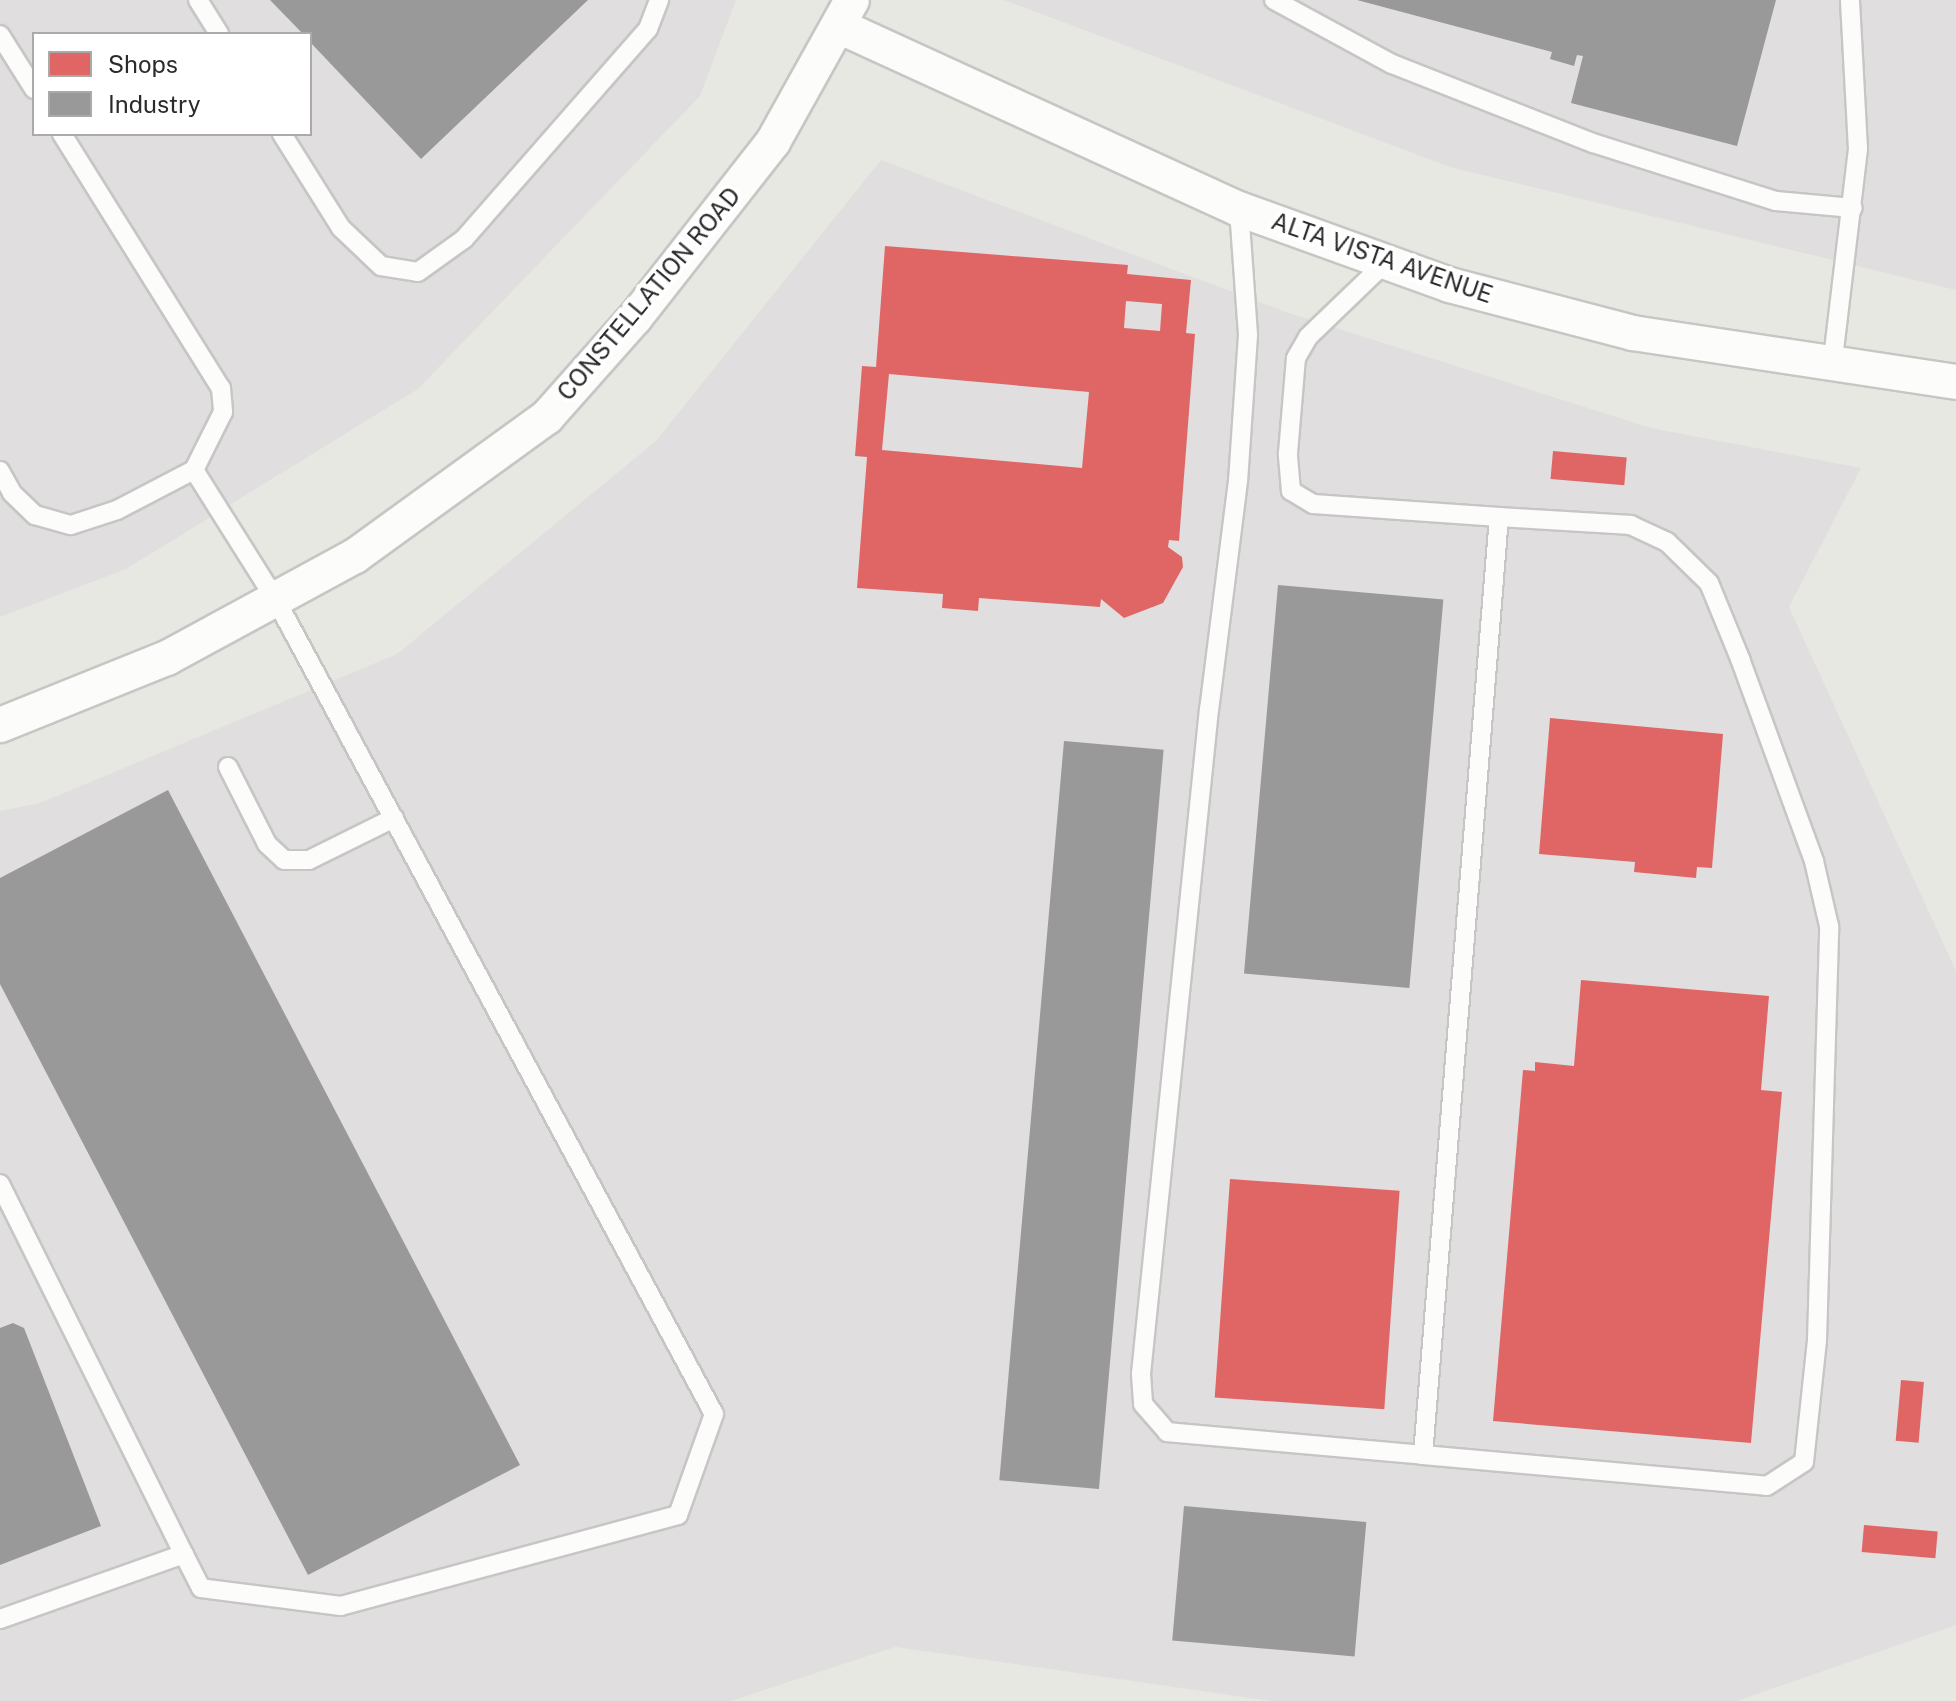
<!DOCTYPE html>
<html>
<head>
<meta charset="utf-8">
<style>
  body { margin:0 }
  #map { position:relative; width:1956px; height:1701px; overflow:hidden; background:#e8e8e2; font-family:"Public Sans",sans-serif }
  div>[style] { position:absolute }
  .industrial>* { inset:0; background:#e1dee0 }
  .shops>* { inset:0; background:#e06666; transform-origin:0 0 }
  .industry>* { inset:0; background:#999; transform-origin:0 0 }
  .roads { filter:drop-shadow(2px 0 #c6c6c5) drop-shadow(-2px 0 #c6c6c5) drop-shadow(0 2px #c6c6c5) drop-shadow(0 -2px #c6c6c5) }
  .lane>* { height:18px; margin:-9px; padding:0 9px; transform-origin:9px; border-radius:9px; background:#fcfcfb }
  .street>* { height:34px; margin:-17px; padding:0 17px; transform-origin:17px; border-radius:17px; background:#fcfcfb }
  span { translate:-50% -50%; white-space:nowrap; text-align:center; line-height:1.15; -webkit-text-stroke:8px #fff; paint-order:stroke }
  .street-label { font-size:24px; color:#2b2b2b }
  .legend { position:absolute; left:32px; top:32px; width:280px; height:104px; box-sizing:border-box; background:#fff; border:2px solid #aaa; margin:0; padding:10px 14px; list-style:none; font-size:24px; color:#2b2b2b }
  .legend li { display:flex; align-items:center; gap:16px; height:40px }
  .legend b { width:40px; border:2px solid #aaa }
</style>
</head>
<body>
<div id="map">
  <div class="industrial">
    <i style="clip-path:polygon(evenodd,0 0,736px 0,700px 96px,418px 389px,126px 569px,0 617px,0 0,34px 34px,310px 34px,310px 134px,34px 134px,34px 34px)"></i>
    <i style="clip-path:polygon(1004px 0,1956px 0,1956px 290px,1450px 167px)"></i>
    <i style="clip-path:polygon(881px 160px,1286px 312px,1651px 428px,1861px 468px,1789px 607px,1956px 971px,1956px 1625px,1737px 1701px,1272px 1701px,895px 1647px,731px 1701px,0 1701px,0 811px,40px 803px,397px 654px,656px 441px)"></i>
  </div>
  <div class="shops">
    <i style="clip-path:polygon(evenodd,885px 246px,1128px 265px,1127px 274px,1191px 280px,1186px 333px,1195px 334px,1179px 541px,1169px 540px,1168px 547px,1182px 557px,1183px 567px,1163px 603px,1124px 618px,1101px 599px,1100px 607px,979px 598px,978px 611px,942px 608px,943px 594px,857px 588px,867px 457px,855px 456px,862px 366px,876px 367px,885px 246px,1126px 301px,1162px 304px,1160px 331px,1124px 328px,1126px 301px,885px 246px,889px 374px,1089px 392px,1082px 468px,882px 450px,889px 374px)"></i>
    <i style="left:1553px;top:451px;width:74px;height:28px;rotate:5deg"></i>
    <i style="clip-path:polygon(1550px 718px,1723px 734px,1712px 868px,1697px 867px,1696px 878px,1634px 872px,1635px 862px,1539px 854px)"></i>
    <i style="clip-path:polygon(1581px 980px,1769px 996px,1761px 1090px,1782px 1092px,1751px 1443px,1493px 1421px,1523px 1070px,1535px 1071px,1535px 1062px,1574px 1066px)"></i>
    <i style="left:1230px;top:1179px;width:170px;height:219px;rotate:4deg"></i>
    <i style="left:1901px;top:1380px;width:23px;height:61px;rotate:5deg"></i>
    <i style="left:1864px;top:1525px;width:74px;height:27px;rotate:5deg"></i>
  </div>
  <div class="industry">
    <i style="clip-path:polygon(270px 0,588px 0,421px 159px,310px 42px,310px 34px,303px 34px)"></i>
    <i style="clip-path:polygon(1357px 0,1776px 0,1737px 146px,1571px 103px,1583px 56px,1577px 55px,1574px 66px,1550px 59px,1552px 52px)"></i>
    <i style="left:1278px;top:585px;width:166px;height:390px;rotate:5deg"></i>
    <i style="left:1064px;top:741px;width:100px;height:742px;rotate:5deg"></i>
    <i style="clip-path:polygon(168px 790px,520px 1465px,308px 1575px,0 984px,0 878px)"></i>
    <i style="clip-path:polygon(13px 1323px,24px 1328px,101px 1526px,0 1565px,0 1328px)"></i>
    <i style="left:1184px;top:1506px;width:183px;height:135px;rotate:5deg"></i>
  </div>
  <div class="roads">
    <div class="lane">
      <i style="left:198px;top:0;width:40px;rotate:58deg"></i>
      <i style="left:1274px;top:0;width:134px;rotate:28.5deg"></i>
      <i style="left:1392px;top:64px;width:216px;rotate:21.5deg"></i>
      <i style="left:1593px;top:143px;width:192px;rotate:17.6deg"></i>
      <i style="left:1776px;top:201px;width:77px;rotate:5.2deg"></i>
      <i style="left:0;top:35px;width:64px;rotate:57.8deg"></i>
      <i style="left:62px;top:134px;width:300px;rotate:58deg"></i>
      <i style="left:221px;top:388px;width:24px;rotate:85deg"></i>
      <i style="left:223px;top:412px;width:65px;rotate:116.6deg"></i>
      <i style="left:194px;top:470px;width:154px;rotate:57.8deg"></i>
      <i style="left:276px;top:600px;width:924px;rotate:61.72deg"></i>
      <i style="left:714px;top:1414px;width:107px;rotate:109.6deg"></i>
      <i style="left:678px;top:1515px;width:349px;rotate:164.9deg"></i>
      <i style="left:341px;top:1606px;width:141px;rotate:-172.7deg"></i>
      <i style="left:201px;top:1588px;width:38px;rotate:-117deg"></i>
      <i style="left:282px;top:134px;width:111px;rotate:57.9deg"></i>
      <i style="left:341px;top:228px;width:55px;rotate:43.5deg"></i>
      <i style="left:381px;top:266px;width:37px;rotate:9deg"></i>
      <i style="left:418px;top:272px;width:57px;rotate:-35.7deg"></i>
      <i style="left:464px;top:239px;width:279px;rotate:-48.8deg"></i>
      <i style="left:648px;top:29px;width:31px;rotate:-69deg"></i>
      <i style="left:1239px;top:209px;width:126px;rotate:85.9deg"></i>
      <i style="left:1248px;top:335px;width:146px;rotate:93.9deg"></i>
      <i style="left:1238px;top:481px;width:230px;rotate:97.2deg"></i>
      <i style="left:1209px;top:709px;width:668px;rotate:95.84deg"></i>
      <i style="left:1141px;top:1374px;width:30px;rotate:86deg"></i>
      <i style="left:1143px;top:1404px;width:37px;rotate:49deg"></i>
      <i style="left:1167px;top:1432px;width:257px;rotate:5.1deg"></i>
      <i style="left:1423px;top:1455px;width:941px;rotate:-85.37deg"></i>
      <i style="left:1499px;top:517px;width:186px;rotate:-176deg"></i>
      <i style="left:1313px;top:504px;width:26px;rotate:-149deg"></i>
      <i style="left:1291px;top:491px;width:38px;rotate:-95deg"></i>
      <i style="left:1288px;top:453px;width:95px;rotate:-85.2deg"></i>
      <i style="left:1296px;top:358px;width:24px;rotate:-60deg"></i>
      <i style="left:1308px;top:337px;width:108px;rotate:-43.9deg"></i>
      <i style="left:1832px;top:367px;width:220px;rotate:-83.2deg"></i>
      <i style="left:1858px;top:149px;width:149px;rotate:-93.1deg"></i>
      <i style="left:0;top:471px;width:25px;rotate:61deg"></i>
      <i style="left:12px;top:493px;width:32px;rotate:44deg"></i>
      <i style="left:35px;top:515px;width:37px;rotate:16deg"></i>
      <i style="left:71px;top:525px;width:48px;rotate:-18.1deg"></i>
      <i style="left:117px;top:510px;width:87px;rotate:-27.5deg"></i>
      <i style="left:228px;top:767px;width:86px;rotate:63.1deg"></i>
      <i style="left:267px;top:844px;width:23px;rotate:43deg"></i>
      <i style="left:284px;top:860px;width:25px"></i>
      <i style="left:309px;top:860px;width:95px;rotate:-26.3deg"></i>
      <i style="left:0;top:1184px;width:413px;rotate:63.6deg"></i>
      <i style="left:184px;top:1554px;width:195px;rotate:160.5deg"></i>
      <i style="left:1423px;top:1455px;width:345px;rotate:5.1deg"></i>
      <i style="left:1767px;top:1486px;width:44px;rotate:-33deg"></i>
      <i style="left:1804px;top:1462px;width:123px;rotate:-83.9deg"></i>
      <i style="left:1817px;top:1340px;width:414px;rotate:-88.3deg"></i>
      <i style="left:1829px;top:926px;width:67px;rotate:-103deg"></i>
      <i style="left:1814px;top:861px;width:213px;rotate:-110.1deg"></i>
      <i style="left:1741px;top:661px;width:84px;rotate:-112.3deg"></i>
      <i style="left:1709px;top:583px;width:59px;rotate:-135.7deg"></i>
      <i style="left:1667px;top:542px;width:40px;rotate:-155deg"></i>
      <i style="left:1631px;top:525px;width:132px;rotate:-176.5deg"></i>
    </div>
    <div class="street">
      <i style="left:841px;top:27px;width:438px;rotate:24.6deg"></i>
      <i style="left:1239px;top:209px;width:224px;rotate:19.8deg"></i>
      <i style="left:1450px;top:285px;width:189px;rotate:14.7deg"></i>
      <i style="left:1633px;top:333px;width:327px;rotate:8.6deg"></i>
      <i style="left:0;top:725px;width:180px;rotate:-21.9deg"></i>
      <i style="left:167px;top:658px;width:214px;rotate:-28.5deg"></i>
      <i style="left:355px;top:556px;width:237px;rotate:-35.9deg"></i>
      <i style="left:547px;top:417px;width:132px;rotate:-48.4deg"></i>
      <i style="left:635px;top:318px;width:224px;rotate:-51.9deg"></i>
      <i style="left:773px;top:142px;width:162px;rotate:-60.9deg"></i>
    </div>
  </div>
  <div class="street-label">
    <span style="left:1382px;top:258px;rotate:19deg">ALTA VISTA AVENUE</span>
    <span style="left:649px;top:294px;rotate:-50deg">CONSTELLATION ROAD</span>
  </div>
  <ul class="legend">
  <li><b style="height:22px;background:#e06666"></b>Shops</li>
  <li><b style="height:22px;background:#999"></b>Industry</li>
  </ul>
</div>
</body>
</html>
